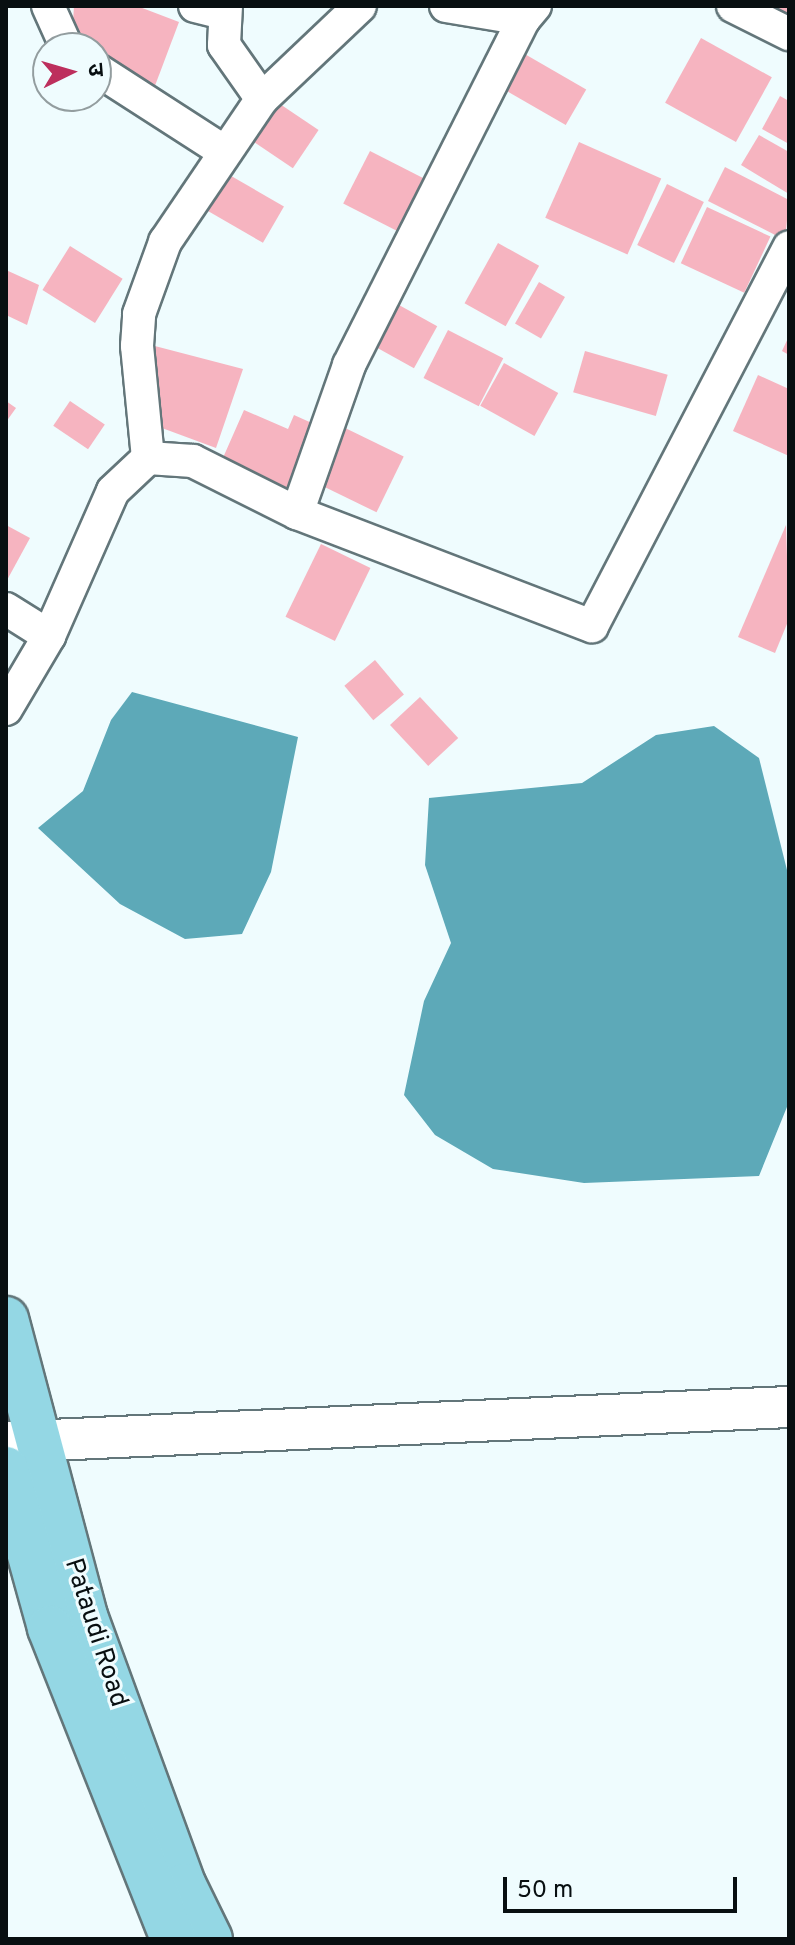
<!DOCTYPE html>
<html>
<head>
<meta charset="utf-8">
<style>
  body { margin:0 }
  #map { position:relative; width:795px; height:1945px; overflow:hidden; background:#effcfe; font-family:Overpass,"Noto Sans Devanagari",sans-serif }
  div>[style] { position:absolute }
  .water>* { inset:0; background:#5da9b8 }
  .building>* { inset:0; background:#f6b4c0; transform-origin:0 0 }
  .roads { filter:drop-shadow(2px 0 #63767a) drop-shadow(-2px 0 #63767a) drop-shadow(0 2px #63767a) drop-shadow(0 -2px #63767a) }
  .minor>* { height:32px; margin:-16px; padding:0 16px; transform-origin:16px; border-radius:16px; background:#fff }
  .tertiary>* { height:40px; margin:-20px; padding:0 20px; transform-origin:20px; border-radius:20px; background:#fff }
  .primary>* { height:44px; margin:-22px; padding:0 22px; transform-origin:22px; border-radius:22px; background:#94d7e4 }
  span { translate:-50% -50%; white-space:nowrap; text-align:center; line-height:1.15; -webkit-text-stroke:6px #effcfe; paint-order:stroke }
  .street-label { font-size:26px; color:#080f11 }
  .frame { position:absolute; inset:0; border:8px solid #080f11; pointer-events:none }
  .north { position:absolute; left:32px; top:32px; width:80px; height:80px; box-sizing:border-box; background:#effcfe; border:2px solid #939d9f; border-radius:50%; rotate:85deg; font-size:22px; font-weight:700; line-height:32px; text-align:center; color:#080f11 }
  .north::after { content:''; display:block; margin:auto; width:28px; height:36px; background:#bd2f5d; clip-path:polygon(50% 0,100% 100%,50% 72%,0 100%) }
  .scale { position:absolute; left:503px; top:1877px; width:234px; height:36px; box-sizing:border-box; border:4px solid #080f11; border-top:0; padding-left:10px; font-size:24px; line-height:28px; white-space:nowrap; color:#080f11; -webkit-text-stroke:6px #effcfe; paint-order:stroke }
</style>
</head>
<body>
<div id="map">
  <div class="water">
    <i style="clip-path:polygon(132px 692px,298px 737px,271px 872px,242px 934px,185px 939px,120px 904px,38px 828px,83px 791px,111px 720px)"></i>
    <i style="clip-path:polygon(714px 726px,759px 758px,789px 878px,789px 1102px,759px 1176px,584px 1183px,493px 1169px,435px 1135px,404px 1095px,424px 1001px,451px 943px,425px 865px,429px 798px,582px 783px,656px 735px)"></i>
  </div>
  <div class="building">
    <i style="clip-path:polygon(74px 6px,137px 6px,179px 22px,153px 91px,72px 38px)"></i>
    <i style="clip-path:polygon(747px 6px,789px 6px,789px 31px)"></i>
    <i style="left:701px;top:38px;width:81px;height:74px;rotate:29deg"></i>
    <i style="left:523px;top:53px;width:73px;height:41px;rotate:30deg"></i>
    <i style="left:268px;top:96px;width:61px;height:46px;rotate:34deg"></i>
    <i style="clip-path:polygon(780px 96px,789px 101px,789px 144px,762px 129px)"></i>
    <i style="clip-path:polygon(759px 135px,789px 152px,789px 194px,741px 165px)"></i>
    <i style="left:579px;top:142px;width:90px;height:83px;rotate:24deg"></i>
    <i style="left:370px;top:151px;width:65px;height:59px;rotate:27deg"></i>
    <i style="clip-path:polygon(725px 167px,789px 200px,785px 240px,708px 201px)"></i>
    <i style="left:219px;top:169px;width:75px;height:42px;rotate:30deg"></i>
    <i style="left:667px;top:184px;width:41px;height:68px;rotate:26deg"></i>
    <i style="left:707px;top:207px;width:70px;height:62px;rotate:25deg"></i>
    <i style="left:498px;top:243px;width:47px;height:69px;rotate:29deg"></i>
    <i style="left:70px;top:246px;width:62px;height:52px;rotate:32deg"></i>
    <i style="clip-path:polygon(6px 270px,39px 285px,27px 325px,6px 315px)"></i>
    <i style="left:539px;top:282px;width:30px;height:48px;rotate:30deg"></i>
    <i style="left:390px;top:300px;width:54px;height:48px;rotate:29deg"></i>
    <i style="left:448px;top:330px;width:62px;height:54px;rotate:27deg"></i>
    <i style="clip-path:polygon(789px 336px,789px 355px,782px 351px)"></i>
    <i style="clip-path:polygon(151px 345px,243px 369px,216px 448px,143px 421px)"></i>
    <i style="left:585px;top:351px;width:86px;height:43px;rotate:16deg"></i>
    <i style="left:504px;top:363px;width:62px;height:49px;rotate:29deg"></i>
    <i style="clip-path:polygon(758px 375px,789px 389px,789px 456px,733px 431px)"></i>
    <i style="clip-path:polygon(6px 401px,16px 408px,6px 422px)"></i>
    <i style="left:70px;top:401px;width:42px;height:30px;rotate:34deg"></i>
    <i style="clip-path:polygon(244px 410px,288px 429px,294px 415px,314px 424px,287px 488px,222px 460px)"></i>
    <i style="left:339px;top:425px;width:72px;height:62px;rotate:26deg"></i>
    <i style="clip-path:polygon(6px 525px,30px 538px,6px 582px)"></i>
    <i style="clip-path:polygon(786px 525px,789px 619px,775px 653px,738px 637px)"></i>
    <i style="left:321px;top:544px;width:55px;height:81px;rotate:26deg"></i>
    <i style="left:375px;top:660px;width:45px;height:40px;rotate:50deg"></i>
    <i style="left:420px;top:697px;width:56px;height:41px;rotate:47deg"></i>
  </div>
  <div class="roads">
    <div class="minor">
      <i style="left:48px;top:6px;width:46px;rotate:65.7deg"></i>
      <i style="left:195px;top:6px;width:29px;rotate:14deg"></i>
      <i style="left:226px;top:6px;width:39px;rotate:93deg"></i>
      <i style="left:224px;top:45px;width:66px;rotate:54.9deg"></i>
      <i style="left:446px;top:6px;width:79px;rotate:9.5deg"></i>
      <i style="left:524px;top:19px;width:17px;rotate:-50deg"></i>
      <i style="left:733px;top:6px;width:63px;rotate:26.6deg"></i>
      <i style="left:96px;top:69px;width:153px;rotate:32.8deg"></i>
      <i style="left:148px;top:458px;width:113px;rotate:-95.6deg"></i>
      <i style="left:137px;top:346px;width:32px;rotate:-86deg"></i>
      <i style="left:139px;top:314px;width:77px;rotate:-70.1deg"></i>
      <i style="left:165px;top:242px;width:173px;rotate:-55.9deg"></i>
      <i style="left:262px;top:99px;width:135px;rotate:-43.5deg"></i>
      <i style="left:297px;top:513px;width:157px;rotate:-70.6deg"></i>
      <i style="left:349px;top:365px;width:388px;rotate:-63.2deg"></i>
      <i style="left:6px;top:609px;width:51px;rotate:32.1deg"></i>
      <i style="left:6px;top:709px;width:85px;rotate:-59.5deg"></i>
      <i style="left:49px;top:636px;width:158px;rotate:-66.2deg"></i>
      <i style="left:113px;top:491px;width:48px;rotate:-43.3deg"></i>
      <i style="left:148px;top:458px;width:45px;rotate:3.8deg"></i>
      <i style="left:193px;top:461px;width:116px;rotate:26.6deg"></i>
      <i style="left:297px;top:513px;width:316px;rotate:21deg"></i>
      <i style="left:592px;top:626px;width:427px;rotate:-62.5deg"></i>
    </div>
    <div class="tertiary">
      <i style="left:6px;top:1442px;width:784px;rotate:-2.56deg"></i>
    </div>
    <div class="primary">
      <i style="left:6px;top:1319px;width:307px;rotate:75.1deg"></i>
      <i style="left:85px;top:1616px;width:288px;rotate:69.9deg"></i>
      <i style="left:184px;top:1886px;width:59px;rotate:63.9deg"></i>
      <i style="left:6px;top:1469px;width:165px;rotate:74.5deg"></i>
      <i style="left:50px;top:1628px;width:334px;rotate:68.4deg"></i>
    </div>
  </div>
  <div class="street-label">
    <span style="left:95px;top:1633px;rotate:72deg">Pataudi Road</span>
  </div>
  <div class="frame"></div>
  <div class="north">उ</div>
  <div class="scale">50 m</div>
</div>
</body>
</html>
